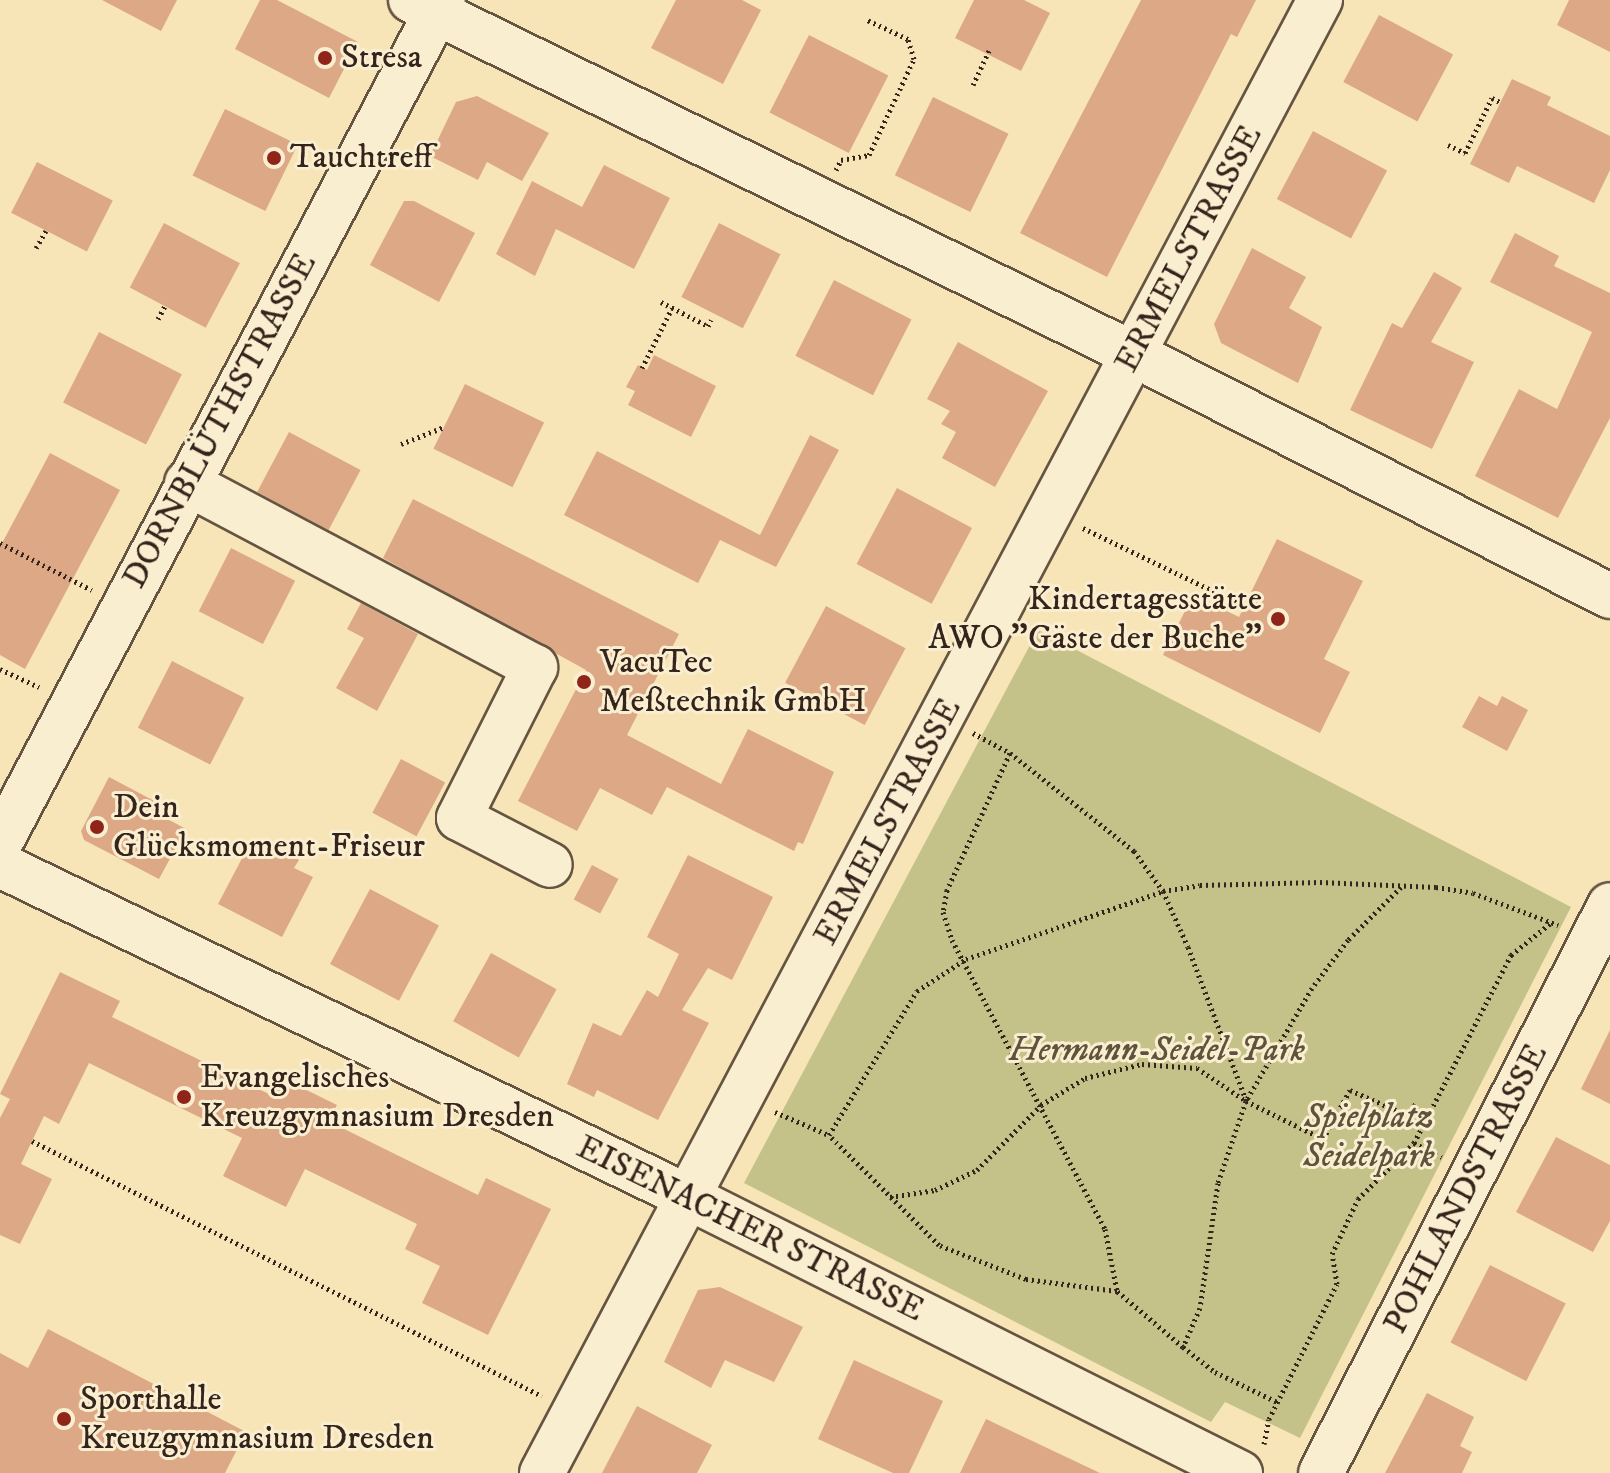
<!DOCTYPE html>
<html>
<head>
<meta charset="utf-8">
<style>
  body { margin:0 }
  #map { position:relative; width:1610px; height:1473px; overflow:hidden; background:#f7e5b7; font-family:"IM FELL DW Pica",serif }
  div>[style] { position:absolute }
  .green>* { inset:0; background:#c5c289 }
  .building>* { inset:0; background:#dca886; transform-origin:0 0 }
  .path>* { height:5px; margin-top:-2.5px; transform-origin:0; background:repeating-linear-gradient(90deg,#35241b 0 2px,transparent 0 6px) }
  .roads { filter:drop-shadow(2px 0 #665442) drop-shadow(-2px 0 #665442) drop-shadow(0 2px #665442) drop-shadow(0 -2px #665442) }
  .minor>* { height:44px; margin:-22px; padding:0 22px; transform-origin:22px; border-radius:22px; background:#faeed0 }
  .dots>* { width:22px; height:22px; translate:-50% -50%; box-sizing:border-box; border:4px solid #faeed0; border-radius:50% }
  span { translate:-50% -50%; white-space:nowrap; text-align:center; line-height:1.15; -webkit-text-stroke:6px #faeed0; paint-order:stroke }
  .poi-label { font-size:34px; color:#35241b }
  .left { translate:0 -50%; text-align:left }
  .right { translate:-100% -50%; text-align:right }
  .street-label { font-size:34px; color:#35241b }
  .park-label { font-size:34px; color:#60533c; font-style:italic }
</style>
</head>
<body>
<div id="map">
  <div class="green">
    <i style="clip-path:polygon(1038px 630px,1571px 907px,1300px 1438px,1225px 1402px,1211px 1422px,744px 1183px)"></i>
  </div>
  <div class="building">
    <i style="clip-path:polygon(102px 0,177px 0,161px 31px)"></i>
    <i style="clip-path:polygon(260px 0,277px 0,358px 42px,329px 98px,235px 49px)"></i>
    <i style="clip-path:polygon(676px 0,742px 0,761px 10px,723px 84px,651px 48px)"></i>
    <i style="clip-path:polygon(974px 0,1024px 0,1050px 13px,1021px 71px,955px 38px)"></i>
    <i style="clip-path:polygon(1141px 0,1256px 0,1237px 37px,1231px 34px,1107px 277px,1020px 233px)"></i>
    <i style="clip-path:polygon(1569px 0,1610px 0,1610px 52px,1557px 25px)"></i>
    <i style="left:1379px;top:15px;width:84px;height:76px;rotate:28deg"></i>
    <i style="left:809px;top:35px;width:89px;height:87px;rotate:27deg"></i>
    <i style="clip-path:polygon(1512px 79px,1551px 97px,1547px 105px,1610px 136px,1610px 170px,1594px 203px,1517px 166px,1509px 183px,1470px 164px)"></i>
    <i style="clip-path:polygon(477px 96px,549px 133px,522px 181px,487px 162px,478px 180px,430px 156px,456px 102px)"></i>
    <i style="left:933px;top:97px;width:84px;height:87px;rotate:26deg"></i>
    <i style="left:225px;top:109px;width:81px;height:74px;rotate:26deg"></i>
    <i style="left:1313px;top:131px;width:84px;height:77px;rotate:28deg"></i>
    <i style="left:37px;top:162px;width:85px;height:57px;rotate:27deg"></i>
    <i style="clip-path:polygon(604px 165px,670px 198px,634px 269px,556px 229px,535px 276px,496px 254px,532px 181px,582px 207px)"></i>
    <i style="clip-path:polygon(404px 201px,414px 201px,475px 233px,439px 302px,370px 265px)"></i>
    <i style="left:164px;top:223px;width:86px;height:73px;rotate:28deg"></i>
    <i style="left:719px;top:223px;width:69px;height:83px;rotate:27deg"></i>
    <i style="clip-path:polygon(1515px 233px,1559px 256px,1554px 266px,1610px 293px,1610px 418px,1558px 518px,1475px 476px,1519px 389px,1557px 409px,1592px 332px,1490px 282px)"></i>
    <i style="clip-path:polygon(1252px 248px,1306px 277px,1289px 308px,1322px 327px,1298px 383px,1221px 343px,1214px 324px)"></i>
    <i style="clip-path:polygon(1434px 272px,1462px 288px,1431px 342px,1474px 362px,1432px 449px,1350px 410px,1392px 323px,1402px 328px)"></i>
    <i style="left:834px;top:280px;width:87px;height:85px;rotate:27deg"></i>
    <i style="left:99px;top:332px;width:93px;height:79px;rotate:27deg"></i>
    <i style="clip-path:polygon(958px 342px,1048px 391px,995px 487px,942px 458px,956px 432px,941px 424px,950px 411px,927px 399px)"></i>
    <i style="clip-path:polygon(654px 355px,716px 386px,691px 437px,628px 405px,635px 391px,626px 387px,638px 365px,647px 370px)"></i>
    <i style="left:465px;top:384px;width:88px;height:72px;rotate:26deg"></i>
    <i style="left:289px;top:432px;width:81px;height:68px;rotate:28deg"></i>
    <i style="clip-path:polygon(810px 435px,839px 450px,776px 567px,720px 540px,698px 583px,564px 515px,597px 451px,760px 535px)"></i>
    <i style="clip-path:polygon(50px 453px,120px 490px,25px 669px,0 655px,0 547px)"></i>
    <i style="left:897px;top:488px;width:85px;height:86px;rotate:28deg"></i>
    <i style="clip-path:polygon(413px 499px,679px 634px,627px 735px,721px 784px,748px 729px,834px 772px,803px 844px,798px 842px,794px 851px,667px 787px,652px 815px,600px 788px,577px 831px,518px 801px,586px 670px,383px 558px)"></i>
    <i style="clip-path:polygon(1277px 539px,1363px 581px,1324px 659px,1350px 672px,1320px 733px,1163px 655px,1193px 595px,1239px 617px)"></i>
    <i style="left:231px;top:548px;width:72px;height:71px;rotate:27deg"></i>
    <i style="clip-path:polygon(361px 603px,418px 634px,377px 711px,336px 688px,364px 638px,347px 629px)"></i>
    <i style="left:826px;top:606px;width:90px;height:87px;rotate:28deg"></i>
    <i style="left:172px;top:661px;width:81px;height:75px;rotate:27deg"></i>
    <i style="clip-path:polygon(1479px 696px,1497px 706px,1502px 696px,1528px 710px,1507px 751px,1462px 727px)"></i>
    <i style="left:401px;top:759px;width:50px;height:61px;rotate:28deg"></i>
    <i style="clip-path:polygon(109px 777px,160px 804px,156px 813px,186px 829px,159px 879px,84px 840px,81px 831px)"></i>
    <i style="clip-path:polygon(249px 845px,265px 854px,270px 845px,299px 860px,294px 868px,313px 877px,282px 937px,218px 904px)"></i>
    <i style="clip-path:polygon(688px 855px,773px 897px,732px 980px,708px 968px,682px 1010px,709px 1023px,658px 1120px,597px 1090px,594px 1097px,567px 1084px,593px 1023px,621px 1036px,647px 990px,658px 997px,679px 954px,647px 937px)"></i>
    <i style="left:592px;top:865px;width:30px;height:39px;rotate:28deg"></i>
    <i style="left:370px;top:889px;width:78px;height:85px;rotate:28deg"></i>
    <i style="left:491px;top:953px;width:75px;height:78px;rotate:29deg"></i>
    <i style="clip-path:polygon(60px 972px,120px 1001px,112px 1017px,269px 1094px,278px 1076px,337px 1105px,328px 1121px,478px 1195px,486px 1178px,551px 1209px,488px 1335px,422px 1303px,440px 1266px,405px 1249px,417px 1224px,305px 1169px,286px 1207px,223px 1176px,242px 1138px,89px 1063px,59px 1124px,44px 1116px,21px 1164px,52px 1179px,20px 1244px,0 1235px,0 1118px,10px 1099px,0 1094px)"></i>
    <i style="clip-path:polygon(1610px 1030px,1610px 1104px,1581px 1089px)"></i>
    <i style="clip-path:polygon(1556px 1137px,1610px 1165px,1610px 1221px,1593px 1252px,1516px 1212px)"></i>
    <i style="left:1490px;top:1265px;width:85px;height:87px;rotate:27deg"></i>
    <i style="clip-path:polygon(720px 1287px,803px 1327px,774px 1382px,725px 1360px,711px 1388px,664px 1362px,698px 1290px)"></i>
    <i style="clip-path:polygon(48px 1329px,246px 1432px,225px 1473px,0 1473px,0 1353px,28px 1368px)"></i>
    <i style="clip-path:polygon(854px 1360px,943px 1401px,909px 1473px,893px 1473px,818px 1439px)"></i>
    <i style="clip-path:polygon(1427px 1393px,1474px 1417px,1460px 1446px,1472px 1452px,1462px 1473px,1385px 1473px)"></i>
    <i style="clip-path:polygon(637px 1406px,712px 1445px,697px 1473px,602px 1473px)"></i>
    <i style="clip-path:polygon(986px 1419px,1100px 1473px,960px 1473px)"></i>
  </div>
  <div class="path">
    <i style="left:973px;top:85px;width:38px;rotate:-65deg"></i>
    <i style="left:1448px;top:145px;width:19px;rotate:25deg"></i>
    <i style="left:1465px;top:153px;width:61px;rotate:-63.9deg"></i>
    <i style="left:1492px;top:98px;width:9px;rotate:27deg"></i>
    <i style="left:836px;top:170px;width:11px;rotate:-63deg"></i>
    <i style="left:841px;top:160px;width:28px;rotate:-10deg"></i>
    <i style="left:869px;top:155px;width:106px;rotate:-64.9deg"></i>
    <i style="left:914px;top:59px;width:21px;rotate:-107deg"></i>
    <i style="left:908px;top:39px;width:45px;rotate:-155.1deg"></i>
    <i style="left:36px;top:248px;width:20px;rotate:-60deg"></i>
    <i style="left:661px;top:302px;width:53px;rotate:27.1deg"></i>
    <i style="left:708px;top:326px;width:7px;rotate:-63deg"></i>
    <i style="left:158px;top:319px;width:15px;rotate:-62deg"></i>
    <i style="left:642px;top:368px;width:67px;rotate:-63.4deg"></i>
    <i style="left:401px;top:444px;width:46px;rotate:-21.6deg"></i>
    <i style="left:1083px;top:528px;width:179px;rotate:25.8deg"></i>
    <i style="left:0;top:543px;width:103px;rotate:27.1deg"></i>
    <i style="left:0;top:669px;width:43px;rotate:24.8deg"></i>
    <i style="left:973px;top:733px;width:42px;rotate:28.4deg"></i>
    <i style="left:1010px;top:753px;width:158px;rotate:38.3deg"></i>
    <i style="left:1134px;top:851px;width:49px;rotate:54.1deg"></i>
    <i style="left:1163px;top:891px;width:61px;rotate:65.9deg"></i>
    <i style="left:1188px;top:947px;width:164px;rotate:69.2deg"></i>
    <i style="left:1010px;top:753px;width:151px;rotate:114.7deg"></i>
    <i style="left:947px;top:890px;width:22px;rotate:100deg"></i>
    <i style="left:943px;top:912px;width:29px;rotate:72deg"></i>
    <i style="left:952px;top:940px;width:327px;rotate:62.1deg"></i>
    <i style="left:1105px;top:1229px;width:63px;rotate:79deg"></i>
    <i style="left:1401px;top:887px;width:75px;rotate:135deg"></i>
    <i style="left:1348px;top:940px;width:60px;rotate:126.9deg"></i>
    <i style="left:1312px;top:988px;width:131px;rotate:120.3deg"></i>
    <i style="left:1246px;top:1101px;width:87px;rotate:108.9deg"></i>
    <i style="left:1218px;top:1183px;width:126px;rotate:98.2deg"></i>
    <i style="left:1200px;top:1308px;width:43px;rotate:113.6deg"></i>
    <i style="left:1183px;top:1347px;width:87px;rotate:-139.7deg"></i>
    <i style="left:1117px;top:1291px;width:92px;rotate:-172.5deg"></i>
    <i style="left:1026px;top:1279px;width:93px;rotate:-158.7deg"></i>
    <i style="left:939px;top:1245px;width:156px;rotate:-135deg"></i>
    <i style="left:829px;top:1135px;width:169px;rotate:-58.6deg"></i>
    <i style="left:917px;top:991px;width:59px;rotate:-33.1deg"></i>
    <i style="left:966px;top:959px;width:208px;rotate:-19deg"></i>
    <i style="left:1163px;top:891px;width:37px;rotate:-9deg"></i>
    <i style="left:1200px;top:885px;width:120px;rotate:-1.4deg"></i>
    <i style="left:1320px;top:882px;width:116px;rotate:2.5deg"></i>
    <i style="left:1436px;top:887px;width:37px;rotate:9deg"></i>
    <i style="left:1473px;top:893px;width:91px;rotate:20.6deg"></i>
    <i style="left:775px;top:1112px;width:59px;rotate:23.1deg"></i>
    <i style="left:1409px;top:1116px;width:17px;rotate:-62deg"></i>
    <i style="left:32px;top:1141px;width:570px;rotate:26.57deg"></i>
    <i style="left:1414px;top:1143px;width:31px;rotate:27deg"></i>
    <i style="left:890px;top:1197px;width:46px;rotate:-8.8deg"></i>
    <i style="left:935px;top:1190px;width:47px;rotate:-25.5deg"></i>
    <i style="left:977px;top:1170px;width:91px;rotate:-45.4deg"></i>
    <i style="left:1041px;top:1105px;width:52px;rotate:-31.5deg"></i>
    <i style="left:1085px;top:1078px;width:59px;rotate:-13.8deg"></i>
    <i style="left:1142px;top:1064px;width:55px;rotate:4.2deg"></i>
    <i style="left:1197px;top:1068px;width:59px;rotate:34deg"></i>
    <i style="left:1246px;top:1101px;width:86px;rotate:26.3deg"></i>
    <i style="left:1323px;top:1139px;width:56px;rotate:-61.1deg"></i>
    <i style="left:1350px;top:1090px;width:80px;rotate:23.7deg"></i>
    <i style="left:1183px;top:1347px;width:41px;rotate:38deg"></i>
    <i style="left:1215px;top:1372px;width:69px;rotate:25.8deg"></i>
    <i style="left:1264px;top:1444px;width:25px;rotate:-79deg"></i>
    <i style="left:1269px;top:1419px;width:151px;rotate:-63.3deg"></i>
    <i style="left:1337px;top:1284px;width:30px;rotate:-99deg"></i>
    <i style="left:1332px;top:1254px;width:61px;rotate:-64.7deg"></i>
    <i style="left:1358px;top:1199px;width:79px;rotate:-45deg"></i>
    <i style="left:1414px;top:1143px;width:212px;rotate:-62.7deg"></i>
    <i style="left:1511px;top:955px;width:53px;rotate:-38.8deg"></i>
  </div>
  <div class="roads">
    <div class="minor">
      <i style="left:411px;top:0;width:804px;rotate:26.12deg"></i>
      <i style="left:1133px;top:354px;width:535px;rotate:26.9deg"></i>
      <i style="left:187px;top:483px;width:394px;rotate:27.9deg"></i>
      <i style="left:535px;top:667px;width:169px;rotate:116.7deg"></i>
      <i style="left:459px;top:818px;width:102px;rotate:27.3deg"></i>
      <i style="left:0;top:843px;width:952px;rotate:-62.28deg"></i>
      <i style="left:0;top:865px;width:766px;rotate:25.76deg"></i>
      <i style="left:690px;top:1198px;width:615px;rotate:26.57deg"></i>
      <i style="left:542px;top:1473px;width:1666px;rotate:-62.16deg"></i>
      <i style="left:1321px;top:1473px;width:637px;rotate:-63.03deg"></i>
    </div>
  </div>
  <div class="dots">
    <i style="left:325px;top:58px;background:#8f2418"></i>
    <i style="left:274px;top:158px;background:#8f2418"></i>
    <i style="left:1278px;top:619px;background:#8f2418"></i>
    <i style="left:584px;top:682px;background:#8f2418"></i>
    <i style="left:97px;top:827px;background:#8f2418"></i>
    <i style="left:184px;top:1097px;background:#8f2418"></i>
    <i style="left:64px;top:1419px;background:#8f2418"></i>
  </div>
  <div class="poi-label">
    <span class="left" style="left:341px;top:58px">Stresa</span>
    <span class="left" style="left:290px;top:158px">Tauchtreff</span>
    <span class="right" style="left:1262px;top:619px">Kindertagesstätte<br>AWO "Gäste der Buche"</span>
    <span class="left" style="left:600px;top:682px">VacuTec<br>Meßtechnik GmbH</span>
    <span class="left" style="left:113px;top:827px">Dein<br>Glücksmoment-Friseur</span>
    <span class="left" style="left:200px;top:1097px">Evangelisches<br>Kreuzgymnasium Dresden</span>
    <span class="left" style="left:80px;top:1419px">Sporthalle<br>Kreuzgymnasium Dresden</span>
  </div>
  <div class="street-label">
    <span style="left:1189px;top:249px;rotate:-62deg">ERMELSTRASSE</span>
    <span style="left:220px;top:421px;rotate:-62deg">DORNBLÜTHSTRASSE</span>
    <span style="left:888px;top:822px;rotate:-62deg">ERMELSTRASSE</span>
    <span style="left:1466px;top:1189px;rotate:-63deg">POHLANDSTRASSE</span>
    <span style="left:750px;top:1229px;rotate:26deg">EISENACHER STRASSE</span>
  </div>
  <div class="park-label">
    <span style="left:1157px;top:1051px">Hermann-Seidel-Park</span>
    <span style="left:1369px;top:1137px">Spielplatz<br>Seidelpark</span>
  </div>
</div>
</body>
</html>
